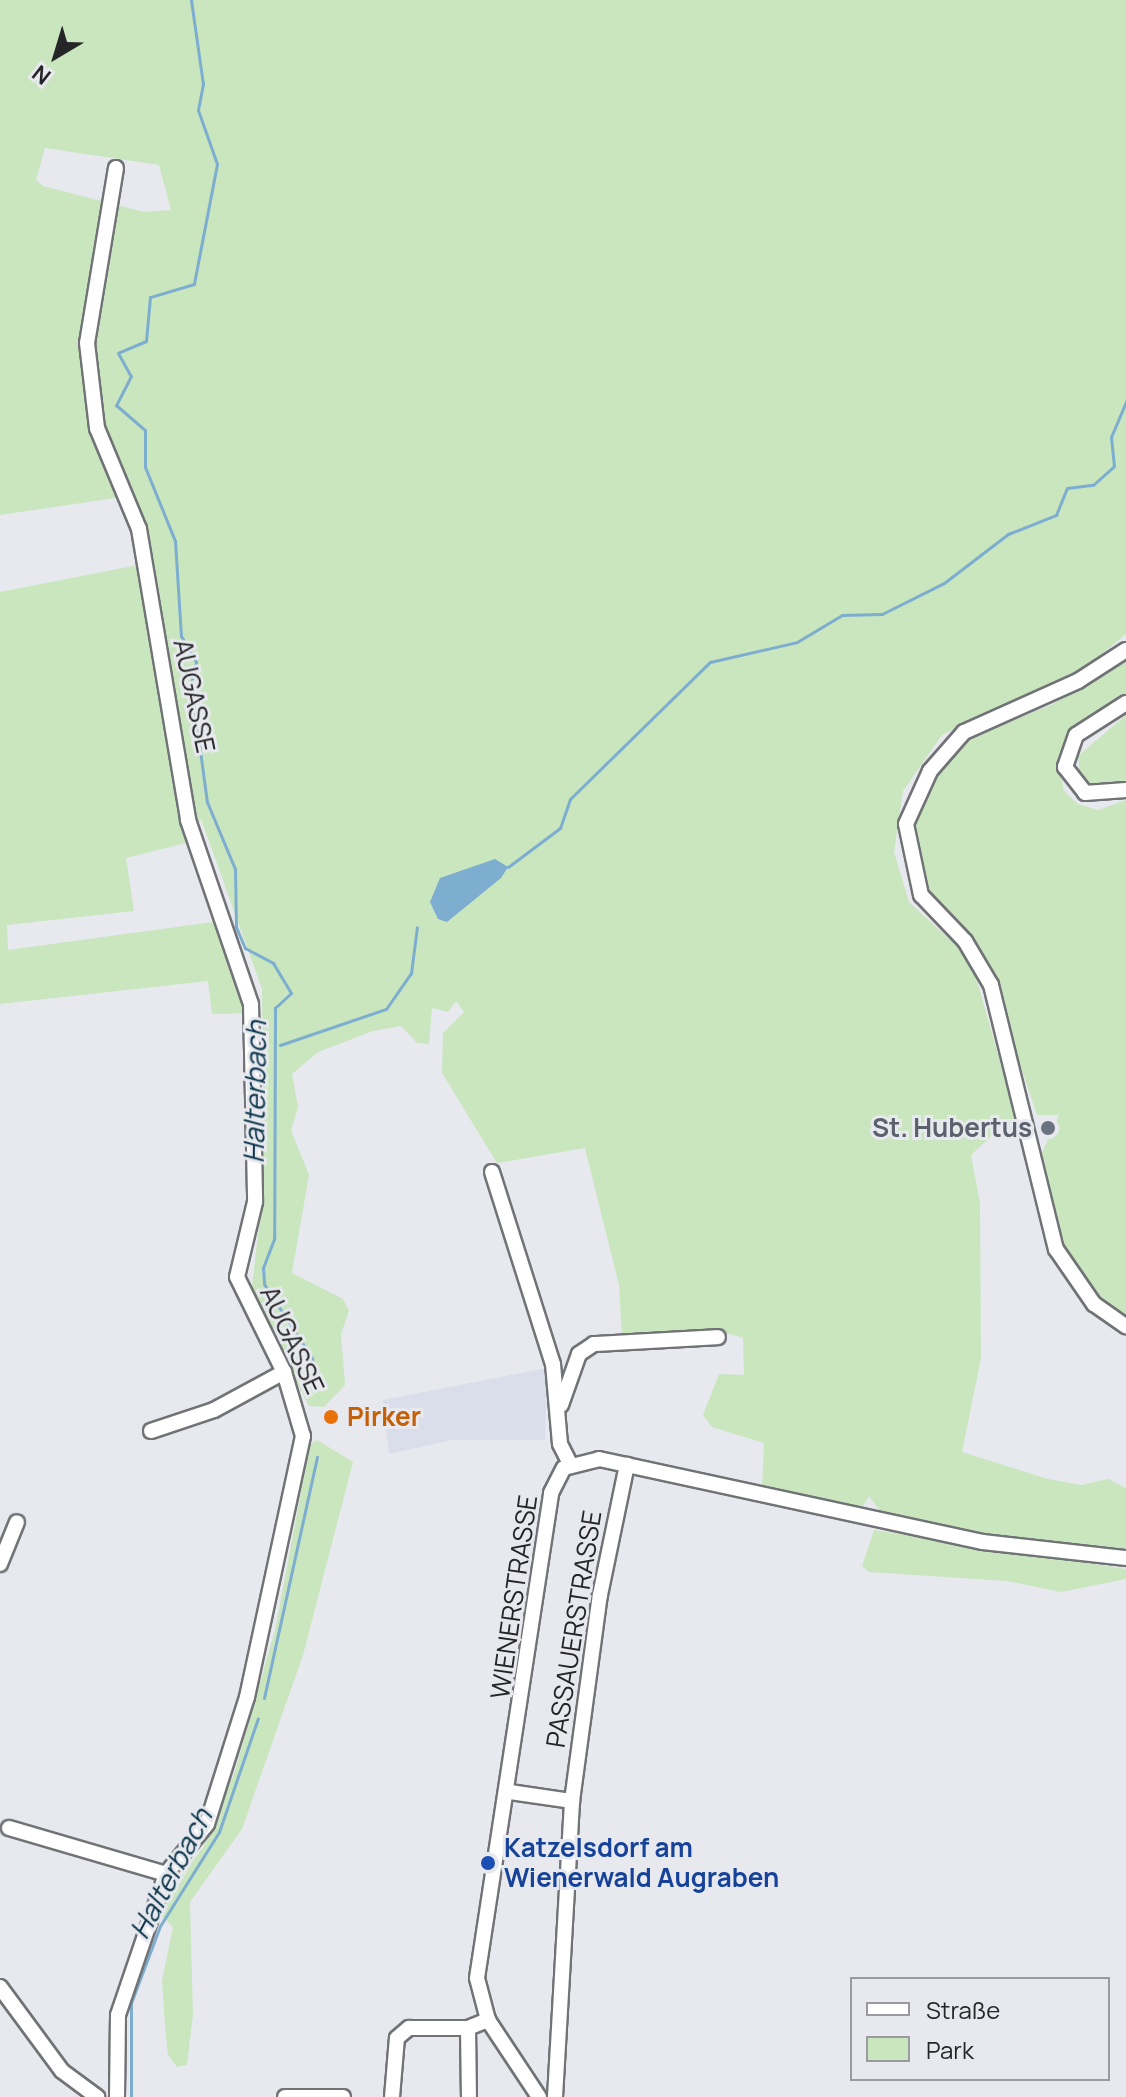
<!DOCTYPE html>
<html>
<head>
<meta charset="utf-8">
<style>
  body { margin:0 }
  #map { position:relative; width:1126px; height:2097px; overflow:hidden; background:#e7e9ee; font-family:Manrope,sans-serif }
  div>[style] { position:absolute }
  .built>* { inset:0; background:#dadeea }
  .green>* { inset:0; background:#c9e6bf }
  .water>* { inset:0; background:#7dadcf }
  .stream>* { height:3px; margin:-1.5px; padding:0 1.5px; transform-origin:1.5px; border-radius:1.5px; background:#7dadcf }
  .roads { filter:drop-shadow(2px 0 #717377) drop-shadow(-2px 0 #717377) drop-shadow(0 2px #717377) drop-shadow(0 -2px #717377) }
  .minor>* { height:14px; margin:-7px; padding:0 7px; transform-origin:7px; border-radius:7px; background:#fff }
  .dots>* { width:22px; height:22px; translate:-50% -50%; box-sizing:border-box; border:4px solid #e7e9ee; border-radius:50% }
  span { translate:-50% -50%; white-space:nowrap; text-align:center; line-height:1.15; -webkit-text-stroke:6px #e7e9ee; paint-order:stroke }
  .street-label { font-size:26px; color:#262628 }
  .worship-label { font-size:26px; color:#5b616d; font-weight:700 }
  .right { translate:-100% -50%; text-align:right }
  .food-label { font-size:26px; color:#c56008; font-weight:700 }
  .left { translate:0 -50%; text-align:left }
  .transit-label { font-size:26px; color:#164399; font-weight:700 }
  .water-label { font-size:28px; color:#0b344b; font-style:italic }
  .legend { position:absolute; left:850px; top:1977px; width:260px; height:104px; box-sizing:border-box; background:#e7e9ee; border:2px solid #9a9b9f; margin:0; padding:10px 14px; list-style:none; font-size:24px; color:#262628 }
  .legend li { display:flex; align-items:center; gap:16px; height:40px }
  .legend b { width:40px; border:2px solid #9a9b9f }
  .north { position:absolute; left:16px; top:16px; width:80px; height:80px; -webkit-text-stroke:6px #e7e9ee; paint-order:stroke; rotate:218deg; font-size:22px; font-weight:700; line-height:32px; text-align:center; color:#262628 }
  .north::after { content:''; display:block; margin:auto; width:28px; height:36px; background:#262628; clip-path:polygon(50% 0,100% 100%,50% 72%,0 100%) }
</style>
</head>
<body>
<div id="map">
  <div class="built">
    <i style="clip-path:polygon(547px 1368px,545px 1440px,452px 1440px,389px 1454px,383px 1400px)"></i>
  </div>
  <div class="green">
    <i style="clip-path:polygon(evenodd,0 0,1126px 0,1126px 634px,1087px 666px,942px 735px,903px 791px,894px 852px,909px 902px,961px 950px,976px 977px,1021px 1136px,1011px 1138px,1004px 1124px,971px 1155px,980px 1203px,981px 1358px,962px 1452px,1048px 1479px,1081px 1485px,1108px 1479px,1126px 1488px,1126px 1552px,972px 1532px,880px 1511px,869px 1496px,862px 1508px,762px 1490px,764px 1443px,712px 1427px,703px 1415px,719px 1374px,744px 1375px,743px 1338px,719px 1331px,622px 1337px,619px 1285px,585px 1148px,497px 1163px,442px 1073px,443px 1033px,464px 1012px,456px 1001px,448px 1012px,432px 1008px,429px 1044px,417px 1043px,401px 1026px,373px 1031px,318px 1052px,292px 1074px,298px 1107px,291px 1130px,309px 1175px,292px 1273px,343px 1299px,349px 1311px,341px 1334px,345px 1385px,324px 1407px,309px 1406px,251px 1295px,264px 1182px,262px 989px,201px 819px,190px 842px,126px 858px,134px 911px,7px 925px,8px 950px,213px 922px,249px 1013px,212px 1014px,208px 981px,0 1004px,0 592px,143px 564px,129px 496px,0 515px,0 0,45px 148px,159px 165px,171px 210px,144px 212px,43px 186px,36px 180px,45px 148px)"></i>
    <i style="clip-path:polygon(1126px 660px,1126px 696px,1071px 736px,1060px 772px,1064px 791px,1078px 804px,1098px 810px,1126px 800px,1126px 1319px,1085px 1283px,1062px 1241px,1041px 1155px,1059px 1115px,1037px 1115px,993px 983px,921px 883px,911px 835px,933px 774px,959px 743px,1053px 704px)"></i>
    <i style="clip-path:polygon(1126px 715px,1126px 787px,1094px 789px,1080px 776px,1078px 756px)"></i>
    <i style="clip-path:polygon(317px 1440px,353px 1462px,303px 1655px,242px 1829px,190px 1902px,193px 2015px,187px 2065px,177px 2067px,168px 2055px,165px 2026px,162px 1981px,173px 1927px,162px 1916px,167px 1895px,204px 1846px,234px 1774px,275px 1630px,310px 1445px)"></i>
    <i style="clip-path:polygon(874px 1530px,1126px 1569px,1126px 1579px,1061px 1592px,1007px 1581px,869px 1572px,862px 1566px)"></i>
  </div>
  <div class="water">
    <i style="clip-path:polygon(495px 859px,508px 867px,501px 878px,447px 922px,438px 919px,430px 902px,440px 878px)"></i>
  </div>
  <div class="stream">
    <i style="left:191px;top:0;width:85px;rotate:81.9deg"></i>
    <i style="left:203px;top:84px;width:26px;rotate:101deg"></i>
    <i style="left:198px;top:110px;width:57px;rotate:70.6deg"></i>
    <i style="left:217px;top:164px;width:122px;rotate:100.9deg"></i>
    <i style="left:194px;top:284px;width:46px;rotate:163.5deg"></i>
    <i style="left:150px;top:297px;width:44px;rotate:95.2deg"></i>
    <i style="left:146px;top:341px;width:30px;rotate:157deg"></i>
    <i style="left:118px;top:353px;width:26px;rotate:61deg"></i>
    <i style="left:131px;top:376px;width:33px;rotate:117deg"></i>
    <i style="left:116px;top:405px;width:38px;rotate:41deg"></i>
    <i style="left:145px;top:430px;width:37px;rotate:90deg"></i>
    <i style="left:145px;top:467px;width:80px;rotate:67.9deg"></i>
    <i style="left:175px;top:541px;width:95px;rotate:86.4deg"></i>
    <i style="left:181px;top:636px;width:30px;rotate:60deg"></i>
    <i style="left:196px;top:662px;width:23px;rotate:103deg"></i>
    <i style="left:191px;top:684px;width:119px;rotate:82.3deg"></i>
    <i style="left:207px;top:802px;width:73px;rotate:67.3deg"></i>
    <i style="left:235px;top:869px;width:58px;rotate:89deg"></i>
    <i style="left:236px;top:927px;width:23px;rotate:67deg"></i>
    <i style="left:245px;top:948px;width:32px;rotate:28deg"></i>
    <i style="left:273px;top:963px;width:35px;rotate:59deg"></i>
    <i style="left:291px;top:993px;width:22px;rotate:137deg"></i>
    <i style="left:275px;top:1008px;width:231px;rotate:90.2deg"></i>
    <i style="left:274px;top:1239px;width:31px;rotate:111deg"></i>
    <i style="left:263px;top:1268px;width:16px;rotate:86deg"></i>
    <i style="left:264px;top:1284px;width:88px;rotate:57deg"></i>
    <i style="left:312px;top:1358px;width:32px;rotate:81deg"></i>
    <i style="left:508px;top:867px;width:65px;rotate:-36.9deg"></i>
    <i style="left:560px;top:828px;width:31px;rotate:-71deg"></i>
    <i style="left:570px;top:799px;width:196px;rotate:-44.4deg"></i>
    <i style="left:710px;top:662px;width:89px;rotate:-12.9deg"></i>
    <i style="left:797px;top:642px;width:52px;rotate:-31deg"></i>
    <i style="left:842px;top:615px;width:40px;rotate:-1.4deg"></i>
    <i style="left:882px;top:614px;width:69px;rotate:-26.6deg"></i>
    <i style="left:944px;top:583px;width:81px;rotate:-37.4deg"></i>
    <i style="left:1008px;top:534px;width:52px;rotate:-21.6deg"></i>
    <i style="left:1056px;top:515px;width:29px;rotate:-68deg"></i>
    <i style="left:1067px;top:488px;width:26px;rotate:-7deg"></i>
    <i style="left:1093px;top:485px;width:28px;rotate:-42deg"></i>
    <i style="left:1114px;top:466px;width:29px;rotate:-96deg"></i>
    <i style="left:1111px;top:437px;width:39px;rotate:-67deg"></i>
    <i style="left:280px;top:1045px;width:112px;rotate:-18.8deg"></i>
    <i style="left:386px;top:1009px;width:44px;rotate:-55.2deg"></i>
    <i style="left:411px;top:973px;width:46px;rotate:-82.6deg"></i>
    <i style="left:264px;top:1698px;width:247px;rotate:-77.6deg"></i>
    <i style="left:131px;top:2097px;width:94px;rotate:-90deg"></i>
    <i style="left:131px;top:2003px;width:82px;rotate:-69.4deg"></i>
    <i style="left:160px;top:1926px;width:111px;rotate:-57.9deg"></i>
    <i style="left:219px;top:1832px;width:120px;rotate:-71.1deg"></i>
  </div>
  <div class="roads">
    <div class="minor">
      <i style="left:116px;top:168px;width:177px;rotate:99.4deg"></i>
      <i style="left:87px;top:343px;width:86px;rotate:83.3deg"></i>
      <i style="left:97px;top:428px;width:109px;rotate:67.4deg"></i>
      <i style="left:139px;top:529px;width:295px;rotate:80.4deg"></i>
      <i style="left:188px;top:820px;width:194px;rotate:71.1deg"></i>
      <i style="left:251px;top:1004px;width:198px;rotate:88.8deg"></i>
      <i style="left:255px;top:1202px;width:77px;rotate:103.5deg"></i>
      <i style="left:237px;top:1277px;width:106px;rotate:63.7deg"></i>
      <i style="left:284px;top:1372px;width:67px;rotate:73.5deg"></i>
      <i style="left:303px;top:1436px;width:267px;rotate:102.1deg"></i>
      <i style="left:247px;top:1697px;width:133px;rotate:107.5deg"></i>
      <i style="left:207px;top:1824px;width:65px;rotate:129.4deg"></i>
      <i style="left:166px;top:1874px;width:149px;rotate:108.8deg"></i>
      <i style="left:118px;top:2015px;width:82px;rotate:90.7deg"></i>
      <i style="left:1126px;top:650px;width:57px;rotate:147.1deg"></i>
      <i style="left:1078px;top:681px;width:125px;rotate:155.9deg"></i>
      <i style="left:964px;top:732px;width:52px;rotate:131.1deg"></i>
      <i style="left:930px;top:771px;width:58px;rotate:114.4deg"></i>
      <i style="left:906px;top:824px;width:73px;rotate:78.1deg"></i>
      <i style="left:921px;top:895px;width:64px;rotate:46.3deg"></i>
      <i style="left:965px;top:941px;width:51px;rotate:59.4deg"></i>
      <i style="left:991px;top:985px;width:272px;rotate:76.2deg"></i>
      <i style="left:1056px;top:1249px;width:67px;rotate:55.4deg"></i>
      <i style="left:1094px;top:1304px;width:39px;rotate:35deg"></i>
      <i style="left:1126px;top:703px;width:59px;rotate:147.4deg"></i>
      <i style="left:1076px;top:735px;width:34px;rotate:109deg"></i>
      <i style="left:1065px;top:767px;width:33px;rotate:52deg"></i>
      <i style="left:1085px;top:793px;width:41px;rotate:-4.2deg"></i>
      <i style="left:492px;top:1172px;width:201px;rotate:72.4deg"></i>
      <i style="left:553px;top:1364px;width:80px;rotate:85deg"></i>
      <i style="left:560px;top:1444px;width:22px;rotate:63deg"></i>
      <i style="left:561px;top:1405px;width:54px;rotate:-70.6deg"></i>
      <i style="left:579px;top:1354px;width:18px;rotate:-34deg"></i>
      <i style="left:594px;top:1344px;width:124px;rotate:-3.2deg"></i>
      <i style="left:151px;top:1431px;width:66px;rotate:-18.4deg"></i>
      <i style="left:214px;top:1410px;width:80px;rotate:-28.5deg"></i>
      <i style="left:0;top:1564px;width:45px;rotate:-68deg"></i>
      <i style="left:510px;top:1792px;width:63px;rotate:8.3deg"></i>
      <i style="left:9px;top:1828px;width:164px;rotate:16.3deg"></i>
      <i style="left:0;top:1987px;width:104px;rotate:53.6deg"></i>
      <i style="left:62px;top:2071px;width:44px;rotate:36.6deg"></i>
      <i style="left:468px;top:2028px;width:69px;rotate:89.2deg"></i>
      <i style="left:285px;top:2097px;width:58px"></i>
      <i style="left:392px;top:2097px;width:59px;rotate:-85.2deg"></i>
      <i style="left:397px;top:2038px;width:16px;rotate:-40deg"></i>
      <i style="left:409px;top:2028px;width:59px"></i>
      <i style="left:468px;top:2028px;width:22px;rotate:-22deg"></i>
      <i style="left:539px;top:2097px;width:92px;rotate:-123.5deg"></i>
      <i style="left:488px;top:2020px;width:43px;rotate:-104.7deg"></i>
      <i style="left:477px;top:1978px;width:491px;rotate:-81.3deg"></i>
      <i style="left:551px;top:1493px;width:28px;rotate:-63deg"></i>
      <i style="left:564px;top:1468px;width:36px;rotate:-14deg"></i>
      <i style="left:599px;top:1459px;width:393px;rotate:12.2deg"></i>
      <i style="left:983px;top:1542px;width:144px;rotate:6.4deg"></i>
      <i style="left:555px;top:2097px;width:296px;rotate:-86.7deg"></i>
      <i style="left:572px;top:1801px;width:208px;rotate:-82.3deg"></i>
      <i style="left:600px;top:1595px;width:133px;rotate:-78.3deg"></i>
    </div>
  </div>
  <div class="dots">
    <i style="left:1048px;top:1128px;background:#6b7280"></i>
    <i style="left:331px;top:1417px;background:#e8710a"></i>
    <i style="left:488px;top:1863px;background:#1a4fb4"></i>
  </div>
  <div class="street-label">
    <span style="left:194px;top:696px;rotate:78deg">AUGASSE</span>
    <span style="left:292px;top:1340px;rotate:65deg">AUGASSE</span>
    <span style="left:514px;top:1597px;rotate:-82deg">WIENERSTRASSE</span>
    <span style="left:574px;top:1629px;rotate:-81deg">PASSAUERSTRASSE</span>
  </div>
  <div class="worship-label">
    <span class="right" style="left:1032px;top:1128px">St. Hubertus</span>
  </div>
  <div class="food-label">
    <span class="left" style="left:347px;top:1417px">Pirker</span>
  </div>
  <div class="transit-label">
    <span class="left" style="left:504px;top:1863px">Katzelsdorf am<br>Wienerwald Augraben</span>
  </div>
  <div class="water-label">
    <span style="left:254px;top:1092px;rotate:-89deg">Halterbach</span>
    <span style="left:170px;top:1873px;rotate:-62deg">Halterbach</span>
  </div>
  <ul class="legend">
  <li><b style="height:10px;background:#fff"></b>Straße</li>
  <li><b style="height:22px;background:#c9e6bf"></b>Park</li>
  </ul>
  <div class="north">N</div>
</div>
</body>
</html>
